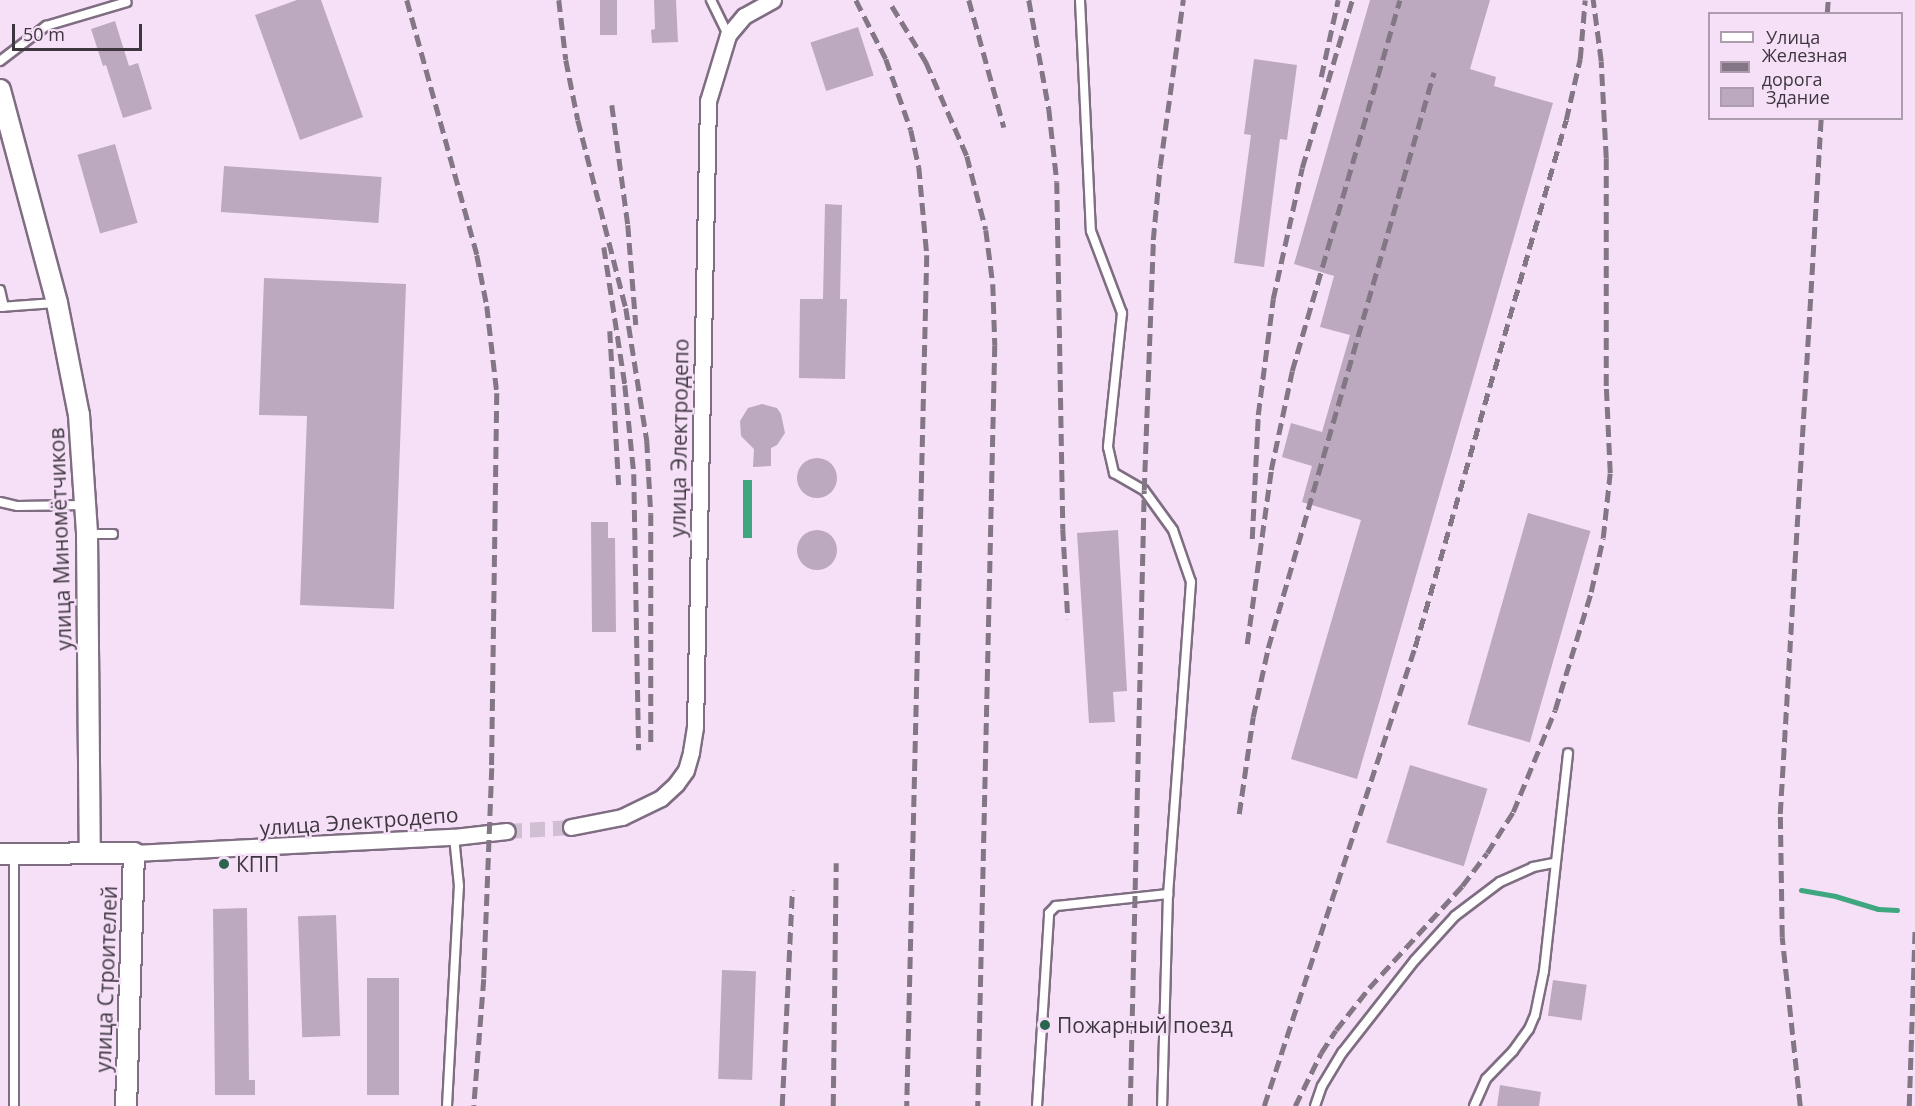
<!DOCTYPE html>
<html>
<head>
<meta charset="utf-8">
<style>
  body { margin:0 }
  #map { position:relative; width:1915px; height:1106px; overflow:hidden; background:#f5e0f8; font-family:"Open Sans",sans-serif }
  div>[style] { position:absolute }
  .water>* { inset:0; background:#3ea77f; transform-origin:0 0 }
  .stream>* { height:5px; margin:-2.5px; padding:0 2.5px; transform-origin:2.5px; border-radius:2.5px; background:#3ea77f }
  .building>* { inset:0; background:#bda9bf; transform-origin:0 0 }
  .round { border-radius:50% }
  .minor-tunnel>* { height:15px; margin-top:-7.5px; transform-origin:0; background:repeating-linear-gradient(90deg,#d0bed3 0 15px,transparent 0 23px) }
  .roads { filter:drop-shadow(2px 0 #7f6d82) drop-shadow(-2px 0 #7f6d82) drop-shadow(0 2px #7f6d82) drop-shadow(0 -2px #7f6d82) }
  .service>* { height:8px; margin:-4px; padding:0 4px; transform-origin:4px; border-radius:4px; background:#fff }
  .minor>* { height:15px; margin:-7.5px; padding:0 7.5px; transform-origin:7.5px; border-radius:7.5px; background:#fff }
  .tertiary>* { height:20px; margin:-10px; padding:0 10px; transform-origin:10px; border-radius:10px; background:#fff }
  .rail>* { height:4.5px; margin-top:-2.25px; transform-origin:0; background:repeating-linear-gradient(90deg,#837685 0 12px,transparent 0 18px) }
  .dots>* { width:16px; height:16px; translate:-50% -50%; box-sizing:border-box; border:3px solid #f5e0f8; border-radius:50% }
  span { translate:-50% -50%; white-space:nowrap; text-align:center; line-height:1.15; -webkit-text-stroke:5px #f5e0f8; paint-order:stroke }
  .street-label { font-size:21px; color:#3e363f }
  .poi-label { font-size:21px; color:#3e363f }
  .left { translate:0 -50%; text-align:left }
  .legend { position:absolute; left:1708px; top:12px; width:195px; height:108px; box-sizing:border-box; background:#f5e0f8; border:2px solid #ac9cae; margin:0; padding:8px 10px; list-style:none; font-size:18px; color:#3e363f }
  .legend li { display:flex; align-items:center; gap:12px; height:30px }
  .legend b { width:30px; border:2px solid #ac9cae }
  .scale { position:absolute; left:12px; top:24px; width:130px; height:27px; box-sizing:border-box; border:3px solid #3e363f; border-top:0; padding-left:8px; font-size:18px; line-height:21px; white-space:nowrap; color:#3e363f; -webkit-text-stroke:4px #f5e0f8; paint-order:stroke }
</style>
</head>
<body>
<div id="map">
  <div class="water">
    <i style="left:743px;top:480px;width:9px;height:58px"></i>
  </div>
  <div class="stream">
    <i style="left:1801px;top:890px;width:35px;rotate:10deg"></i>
    <i style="left:1835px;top:896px;width:45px;rotate:16.8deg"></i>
    <i style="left:1878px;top:909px;width:19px;rotate:3deg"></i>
  </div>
  <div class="building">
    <i style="clip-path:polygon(297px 0,321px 0,363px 117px,300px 140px,255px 15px)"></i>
    <i style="left:600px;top:0;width:17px;height:35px"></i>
    <i style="clip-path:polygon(654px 0,676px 0,678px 42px,652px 43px,651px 30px,655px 29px)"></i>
    <i style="clip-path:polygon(1370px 0,1490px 0,1470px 69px,1496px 77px,1494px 86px,1553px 103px,1357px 779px,1291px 759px,1361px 520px,1302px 502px,1312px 466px,1282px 457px,1291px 423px,1322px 432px,1350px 335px,1320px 327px,1334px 276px,1294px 264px)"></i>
    <i style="clip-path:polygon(115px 21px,129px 66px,138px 63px,152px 109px,123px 118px,106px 65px,103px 66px,91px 29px)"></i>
    <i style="left:858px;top:27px;width:51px;height:50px;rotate:72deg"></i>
    <i style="clip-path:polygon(1254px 59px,1297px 65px,1287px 140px,1280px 139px,1264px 267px,1234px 263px,1251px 135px,1244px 134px)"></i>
    <i style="left:115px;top:144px;width:82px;height:39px;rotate:74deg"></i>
    <i style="left:224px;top:166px;width:158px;height:46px;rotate:4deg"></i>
    <i style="clip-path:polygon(825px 204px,842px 205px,840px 299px,847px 299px,845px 379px,799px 378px,800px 299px,823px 299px)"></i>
    <i style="clip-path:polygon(264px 278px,406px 284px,394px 609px,300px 605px,307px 416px,259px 415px)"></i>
    <i style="clip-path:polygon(762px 404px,777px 408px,781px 414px,785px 433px,777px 445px,771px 448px,771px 466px,753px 467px,754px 449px,741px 436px,740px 421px,748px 408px)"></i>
    <i class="round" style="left:797px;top:458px;width:40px;height:40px"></i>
    <i style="left:1528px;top:513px;width:65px;height:220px;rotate:16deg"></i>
    <i style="clip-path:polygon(591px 522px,608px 522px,608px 538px,615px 538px,616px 632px,592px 632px)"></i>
    <i style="clip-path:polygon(1118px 530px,1127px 691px,1113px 692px,1115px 722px,1089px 723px,1077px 533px)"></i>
    <i class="round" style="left:797px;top:530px;width:40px;height:40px"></i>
    <i style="left:1410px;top:765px;width:81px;height:81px;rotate:17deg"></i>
    <i style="clip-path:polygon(247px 908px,249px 1080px,255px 1080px,255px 1095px,215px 1095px,213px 909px)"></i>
    <i style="left:336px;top:915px;width:121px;height:38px;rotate:88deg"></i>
    <i style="left:722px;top:970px;width:34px;height:109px;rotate:2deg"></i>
    <i style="left:367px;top:978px;width:32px;height:117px"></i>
    <i style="left:1553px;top:980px;width:34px;height:36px;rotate:8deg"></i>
    <i style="clip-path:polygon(1500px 1085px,1541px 1092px,1539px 1106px,1497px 1106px)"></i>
  </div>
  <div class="minor-tunnel">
    <i style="left:507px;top:831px;width:64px;rotate:-3.6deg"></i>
  </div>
  <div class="roads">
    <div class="service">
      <i style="left:711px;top:0;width:39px;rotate:64deg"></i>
      <i style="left:1080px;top:0;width:231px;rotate:87.3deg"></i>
      <i style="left:1091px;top:231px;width:88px;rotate:69.3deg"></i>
      <i style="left:1122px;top:313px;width:135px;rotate:96deg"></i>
      <i style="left:1108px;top:447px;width:27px;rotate:77deg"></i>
      <i style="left:1114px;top:473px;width:34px;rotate:30deg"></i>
      <i style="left:1144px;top:490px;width:49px;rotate:54.1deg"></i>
      <i style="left:1173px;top:530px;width:55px;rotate:70.9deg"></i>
      <i style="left:1191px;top:582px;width:313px;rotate:94.2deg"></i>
      <i style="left:1168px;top:894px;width:212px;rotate:91.6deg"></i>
      <i style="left:0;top:61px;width:58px;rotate:-37.3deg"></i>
      <i style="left:46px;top:26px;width:84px;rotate:-16.5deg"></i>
      <i style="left:0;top:290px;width:17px;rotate:77deg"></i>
      <i style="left:0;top:307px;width:55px;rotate:-4.2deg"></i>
      <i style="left:0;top:502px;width:18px;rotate:13deg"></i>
      <i style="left:18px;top:506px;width:66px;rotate:-0.9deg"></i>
      <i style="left:88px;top:534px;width:25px"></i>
      <i style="left:14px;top:1106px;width:250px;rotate:-90deg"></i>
      <i style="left:447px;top:1106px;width:220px;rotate:-86.9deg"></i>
      <i style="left:459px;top:886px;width:49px;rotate:-95.8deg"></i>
      <i style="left:1037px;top:1106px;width:193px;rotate:-86.4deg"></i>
      <i style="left:1049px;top:913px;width:10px;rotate:-45deg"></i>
      <i style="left:1056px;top:906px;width:113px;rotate:-6.1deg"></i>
      <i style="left:1315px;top:1106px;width:21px;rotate:-71deg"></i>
      <i style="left:1322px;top:1086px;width:39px;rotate:-59deg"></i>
      <i style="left:1342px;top:1053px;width:118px;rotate:-51.9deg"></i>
      <i style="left:1415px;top:960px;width:59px;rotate:-47.7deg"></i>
      <i style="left:1455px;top:916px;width:56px;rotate:-37.1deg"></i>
      <i style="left:1500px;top:882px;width:36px;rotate:-24deg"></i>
      <i style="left:1533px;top:867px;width:21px;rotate:-11deg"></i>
      <i style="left:1474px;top:1106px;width:30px;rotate:-66deg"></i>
      <i style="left:1486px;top:1079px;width:39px;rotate:-46deg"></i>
      <i style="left:1513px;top:1051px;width:27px;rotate:-54deg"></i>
      <i style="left:1529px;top:1029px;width:15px;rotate:-67deg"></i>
      <i style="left:1535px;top:1015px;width:45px;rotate:-78.4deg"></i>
      <i style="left:1544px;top:971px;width:219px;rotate:-83.7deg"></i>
    </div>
    <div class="minor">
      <i style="left:571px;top:827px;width:52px;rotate:-11.1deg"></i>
      <i style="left:622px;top:817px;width:43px;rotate:-26deg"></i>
      <i style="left:661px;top:798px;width:21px;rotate:-43deg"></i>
      <i style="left:676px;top:784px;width:17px;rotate:-54deg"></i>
      <i style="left:686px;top:770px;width:19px;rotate:-74deg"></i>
      <i style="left:691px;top:752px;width:25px;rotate:-81deg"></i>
      <i style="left:695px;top:727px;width:626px;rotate:-88.81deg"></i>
      <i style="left:708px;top:101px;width:69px;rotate:-73.1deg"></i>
      <i style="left:728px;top:35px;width:25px;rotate:-50deg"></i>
      <i style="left:744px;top:16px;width:33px;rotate:-29deg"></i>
      <i style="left:134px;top:853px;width:320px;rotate:-2.9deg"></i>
      <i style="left:454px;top:837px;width:53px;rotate:-6.5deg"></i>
    </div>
    <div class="tertiary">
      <i style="left:0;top:90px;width:220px;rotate:75deg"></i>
      <i style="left:57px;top:303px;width:114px;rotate:78.9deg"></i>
      <i style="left:79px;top:415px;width:118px;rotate:86.1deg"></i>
      <i style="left:87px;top:533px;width:320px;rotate:89.5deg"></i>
      <i style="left:0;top:854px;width:134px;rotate:-0.4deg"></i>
      <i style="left:134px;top:853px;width:253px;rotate:91.8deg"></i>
    </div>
  </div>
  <div class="rail">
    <i style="left:407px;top:0;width:264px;rotate:74.6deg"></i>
    <i style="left:477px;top:255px;width:52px;rotate:78.9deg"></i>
    <i style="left:487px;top:306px;width:88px;rotate:83.4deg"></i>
    <i style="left:497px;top:393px;width:375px;rotate:90.8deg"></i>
    <i style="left:492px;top:768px;width:211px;rotate:92.2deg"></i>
    <i style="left:484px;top:979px;width:127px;rotate:94.5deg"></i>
    <i style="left:559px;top:0;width:60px;rotate:83.3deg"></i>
    <i style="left:566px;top:60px;width:61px;rotate:78.7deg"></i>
    <i style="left:578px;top:120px;width:194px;rotate:75.7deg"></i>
    <i style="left:626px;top:308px;width:135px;rotate:81deg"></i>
    <i style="left:647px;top:441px;width:73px;rotate:86.9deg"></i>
    <i style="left:651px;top:514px;width:228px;rotate:90deg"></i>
    <i style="left:856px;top:0;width:66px;rotate:63deg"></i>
    <i style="left:886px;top:59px;width:75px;rotate:70.6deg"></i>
    <i style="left:911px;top:130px;width:38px;rotate:78deg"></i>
    <i style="left:919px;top:167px;width:88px;rotate:84.8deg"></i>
    <i style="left:927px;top:255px;width:851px;rotate:91.35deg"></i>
    <i style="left:969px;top:0;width:132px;rotate:74.6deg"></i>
    <i style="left:1029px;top:0;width:111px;rotate:79.6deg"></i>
    <i style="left:1049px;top:109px;width:73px;rotate:83.7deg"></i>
    <i style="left:1057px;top:182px;width:347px;rotate:89deg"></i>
    <i style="left:1063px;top:529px;width:90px;rotate:86.8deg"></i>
    <i style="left:892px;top:6px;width:66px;rotate:58.7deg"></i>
    <i style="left:926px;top:62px;width:103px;rotate:66.4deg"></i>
    <i style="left:967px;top:156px;width:76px;rotate:75.6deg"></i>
    <i style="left:986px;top:230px;width:54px;rotate:82.6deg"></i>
    <i style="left:993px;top:284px;width:61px;rotate:88.1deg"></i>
    <i style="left:995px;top:345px;width:761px;rotate:91.28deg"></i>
    <i style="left:1827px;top:14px;width:14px;rotate:-86deg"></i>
    <i style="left:1321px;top:77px;width:79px;rotate:-77.6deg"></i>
    <i style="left:612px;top:105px;width:121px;rotate:82.4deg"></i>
    <i style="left:628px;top:225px;width:100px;rotate:85.4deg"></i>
    <i style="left:604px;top:247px;width:140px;rotate:81.3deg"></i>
    <i style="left:625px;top:385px;width:89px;rotate:84.2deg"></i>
    <i style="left:634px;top:474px;width:276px;rotate:89deg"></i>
    <i style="left:610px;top:331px;width:154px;rotate:86.7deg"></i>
    <i style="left:1252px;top:539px;width:124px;rotate:-87.2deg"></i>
    <i style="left:1258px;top:415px;width:117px;rotate:-82.6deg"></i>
    <i style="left:1273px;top:299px;width:134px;rotate:-77.5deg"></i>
    <i style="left:1302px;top:168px;width:175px;rotate:-73.4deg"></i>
    <i style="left:1247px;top:644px;width:176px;rotate:-82.1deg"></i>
    <i style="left:1271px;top:470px;width:101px;rotate:-78deg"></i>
    <i style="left:1292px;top:371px;width:386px;rotate:-73.8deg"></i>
    <i style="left:1239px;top:814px;width:98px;rotate:-81.8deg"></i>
    <i style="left:1253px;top:717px;width:71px;rotate:-77.7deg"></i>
    <i style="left:1268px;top:648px;width:599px;rotate:-73.92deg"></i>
    <i style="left:782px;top:1106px;width:216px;rotate:-87.3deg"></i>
    <i style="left:833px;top:1106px;width:243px;rotate:-89.3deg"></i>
    <i style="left:1130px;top:1106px;width:616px;rotate:-88.7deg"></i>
    <i style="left:1144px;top:490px;width:250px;rotate:-87.9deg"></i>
    <i style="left:1153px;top:240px;width:74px;rotate:-84.6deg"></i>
    <i style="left:1160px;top:166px;width:168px;rotate:-82.1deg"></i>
    <i style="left:1264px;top:1106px;width:483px;rotate:-71.8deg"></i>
    <i style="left:1415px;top:647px;width:548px;rotate:-74.01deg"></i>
    <i style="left:1566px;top:120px;width:63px;rotate:-77.1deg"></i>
    <i style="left:1580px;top:59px;width:59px;rotate:-85.2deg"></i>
    <i style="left:1295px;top:1106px;width:59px;rotate:-63.9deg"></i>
    <i style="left:1321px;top:1053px;width:27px;rotate:-57deg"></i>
    <i style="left:1336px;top:1030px;width:53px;rotate:-51.8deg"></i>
    <i style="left:1369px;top:988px;width:138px;rotate:-47.6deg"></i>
    <i style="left:1462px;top:886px;width:41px;rotate:-52.9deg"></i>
    <i style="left:1487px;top:853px;width:49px;rotate:-57.6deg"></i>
    <i style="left:1513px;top:812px;width:110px;rotate:-67.6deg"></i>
    <i style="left:1555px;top:710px;width:123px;rotate:-73deg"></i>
    <i style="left:1591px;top:592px;width:55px;rotate:-77.5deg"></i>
    <i style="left:1603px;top:538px;width:65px;rotate:-83.9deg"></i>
    <i style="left:1610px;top:473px;width:87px;rotate:-92.6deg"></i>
    <i style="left:1606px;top:386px;width:228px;rotate:-90deg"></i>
    <i style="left:1606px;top:158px;width:97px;rotate:-93deg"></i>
    <i style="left:1601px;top:61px;width:62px;rotate:-97.5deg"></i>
    <i style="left:1800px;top:1106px;width:170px;rotate:-96.1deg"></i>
    <i style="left:1782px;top:937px;width:123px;rotate:-90.9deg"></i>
    <i style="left:1780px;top:814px;width:697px;rotate:-86.63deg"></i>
    <i style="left:1909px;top:1106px;width:177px;rotate:-88.1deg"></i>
  </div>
  <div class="dots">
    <i style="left:224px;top:864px;background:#2c654e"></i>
    <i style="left:1045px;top:1025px;background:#2c654e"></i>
  </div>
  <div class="street-label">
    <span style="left:679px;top:438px;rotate:-89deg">улица Электродепо</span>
    <span style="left:60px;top:539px;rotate:-92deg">улица Миномётчиков</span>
    <span style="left:359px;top:821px;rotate:-4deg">улица Электродепо</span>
    <span style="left:106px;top:979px;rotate:-88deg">улица Строителей</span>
  </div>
  <div class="poi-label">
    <span class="left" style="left:236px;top:864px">КПП</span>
    <span class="left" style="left:1057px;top:1025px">Пожарный поезд</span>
  </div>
  <ul class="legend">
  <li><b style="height:8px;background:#fff"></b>Улица</li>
  <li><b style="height:8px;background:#837685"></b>Железная дорога</li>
  <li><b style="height:16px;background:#bda9bf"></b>Здание</li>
  </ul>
  <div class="scale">50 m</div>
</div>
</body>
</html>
